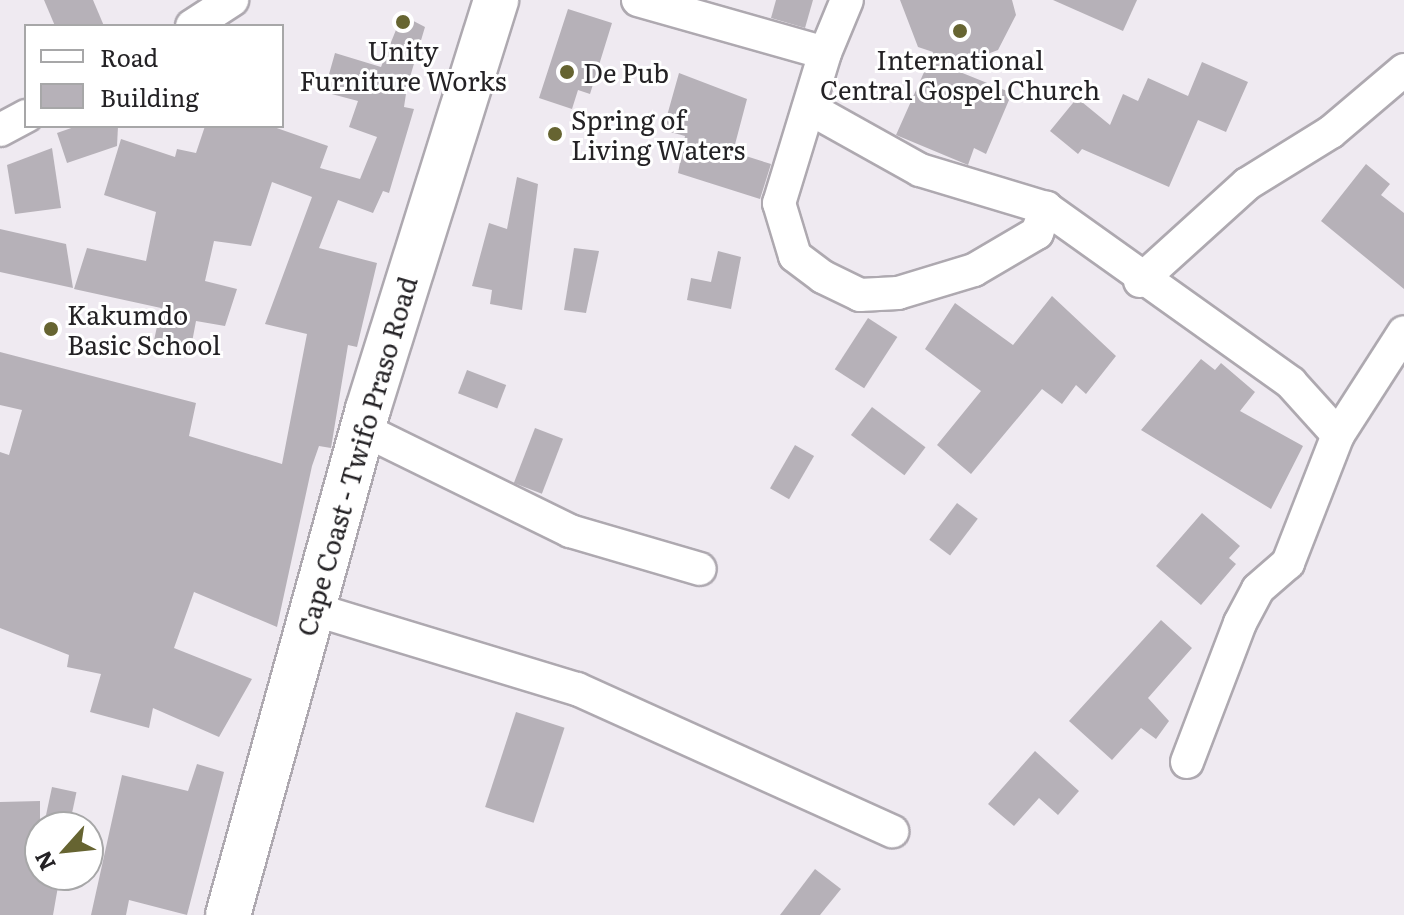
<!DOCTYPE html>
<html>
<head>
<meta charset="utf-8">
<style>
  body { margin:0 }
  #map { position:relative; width:1404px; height:915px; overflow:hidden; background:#efeaf1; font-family:Literata,serif }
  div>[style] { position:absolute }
  .building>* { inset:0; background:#b6b1b8; transform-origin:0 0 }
  .roads { filter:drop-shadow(2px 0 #aea9b0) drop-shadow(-2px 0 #aea9b0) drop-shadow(0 2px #aea9b0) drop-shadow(0 -2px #aea9b0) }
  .minor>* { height:32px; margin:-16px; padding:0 16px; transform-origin:16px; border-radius:16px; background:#fff }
  .secondary>* { height:44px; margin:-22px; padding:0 22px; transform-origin:22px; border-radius:22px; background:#fff }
  .dots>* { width:22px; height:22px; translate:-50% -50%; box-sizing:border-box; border:4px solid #fff; border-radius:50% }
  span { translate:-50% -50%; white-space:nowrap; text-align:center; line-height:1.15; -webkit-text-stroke:6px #fff; paint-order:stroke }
  .poi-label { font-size:26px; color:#242225 }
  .left { translate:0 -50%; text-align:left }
  .street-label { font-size:26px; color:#242225 }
  .legend { position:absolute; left:24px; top:24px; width:260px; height:104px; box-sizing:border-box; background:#fff; border:2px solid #a7a7a8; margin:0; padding:10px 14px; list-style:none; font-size:24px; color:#242225 }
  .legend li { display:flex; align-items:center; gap:16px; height:40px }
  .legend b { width:40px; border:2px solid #a7a7a8 }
  .north { position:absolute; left:24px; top:811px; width:80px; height:80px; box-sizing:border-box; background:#fff; border:2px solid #a7a7a8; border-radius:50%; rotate:243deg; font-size:22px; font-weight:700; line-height:32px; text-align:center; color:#242225 }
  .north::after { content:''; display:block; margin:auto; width:28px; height:36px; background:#666431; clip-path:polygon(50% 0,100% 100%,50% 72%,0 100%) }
</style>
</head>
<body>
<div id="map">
  <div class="building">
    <i style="clip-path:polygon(44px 0,93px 0,104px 26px,55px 26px)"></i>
    <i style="clip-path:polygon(776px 0,813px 0,805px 28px,771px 18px)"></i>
    <i style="clip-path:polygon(900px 0,1012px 0,1016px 15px,998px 50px,950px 68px,1012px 93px,986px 154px,974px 148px,968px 165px,896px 135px,933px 52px,918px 47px)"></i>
    <i style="clip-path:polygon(1053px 0,1137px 0,1123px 31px)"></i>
    <i style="clip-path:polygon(568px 9px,612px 23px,590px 94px,578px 90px,572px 109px,539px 98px)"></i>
    <i style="clip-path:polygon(402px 15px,425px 27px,407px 87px,404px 107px,414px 109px,389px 193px,383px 191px,373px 213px,338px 200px,319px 248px,377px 263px,357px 347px,348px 345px,331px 448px,319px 446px,312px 466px,277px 627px,194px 592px,174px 648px,252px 679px,219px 737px,153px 708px,149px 728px,90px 712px,101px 674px,67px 667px,69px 655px,0 628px,0 452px,9px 455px,22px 410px,0 405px,0 352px,196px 403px,189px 436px,282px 464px,307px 334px,265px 324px,312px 197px,272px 182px,251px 246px,214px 241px,205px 281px,237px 289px,225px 326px,196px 321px,190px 353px,153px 345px,161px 308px,74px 289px,87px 248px,146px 261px,156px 212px,104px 195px,121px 139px,175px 157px,177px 149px,196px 153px,205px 126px,271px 126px,328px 146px,320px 168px,360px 179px,377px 137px,349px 127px,358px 101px,324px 92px,335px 53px,381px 67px)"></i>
    <i style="clip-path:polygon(1202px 62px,1248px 82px,1226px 132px,1198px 120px,1169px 187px,1082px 149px,1078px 154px,1050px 131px,1077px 98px,1110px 125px,1123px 94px,1138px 101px,1148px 78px,1188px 96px)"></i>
    <i style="clip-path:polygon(679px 73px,747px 99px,733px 152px,771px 164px,760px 199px,678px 173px,685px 136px,663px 130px)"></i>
    <i style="clip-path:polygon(77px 126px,118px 126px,117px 146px,67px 163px,57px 133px)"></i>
    <i style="clip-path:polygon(52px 148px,61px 208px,15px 214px,7px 165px)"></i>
    <i style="clip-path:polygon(1366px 164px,1390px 184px,1381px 195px,1404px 213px,1404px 289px,1321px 221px)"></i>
    <i style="clip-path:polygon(517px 177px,538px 184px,522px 310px,490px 304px,492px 290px,472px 286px,489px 223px,507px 229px)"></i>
    <i style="clip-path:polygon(0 229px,66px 244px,73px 288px,0 272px)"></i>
    <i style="clip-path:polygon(574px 248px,599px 251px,586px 313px,564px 310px)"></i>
    <i style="clip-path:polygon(718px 251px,741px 257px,731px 309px,687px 300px,691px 278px,711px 282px)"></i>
    <i style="clip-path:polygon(1052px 296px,1116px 356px,1086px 394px,1076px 385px,1062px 404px,1042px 389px,971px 474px,937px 445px,981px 391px,925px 349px,955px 303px,1013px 345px)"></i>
    <i style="left:868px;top:318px;width:35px;height:61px;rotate:33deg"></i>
    <i style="clip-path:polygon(1201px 359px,1215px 370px,1221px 363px,1255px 392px,1240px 411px,1303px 446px,1271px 509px,1141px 430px)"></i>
    <i style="left:467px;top:370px;width:42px;height:25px;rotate:21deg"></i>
    <i style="left:872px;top:407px;width:67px;height:35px;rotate:37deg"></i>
    <i style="left:535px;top:428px;width:30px;height:59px;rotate:21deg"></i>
    <i style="left:795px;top:445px;width:22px;height:50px;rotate:30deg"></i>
    <i style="left:957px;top:503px;width:26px;height:46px;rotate:37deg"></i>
    <i style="clip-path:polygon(1202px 513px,1240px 546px,1229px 558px,1236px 564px,1201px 605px,1156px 566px)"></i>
    <i style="clip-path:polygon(1161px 620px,1192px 648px,1148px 698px,1169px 721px,1156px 739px,1141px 728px,1112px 760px,1069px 721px)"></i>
    <i style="left:516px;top:712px;width:51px;height:100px;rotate:18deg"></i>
    <i style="clip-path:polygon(1035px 751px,1079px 791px,1058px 815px,1039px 798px,1014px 826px,988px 804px)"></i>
    <i style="clip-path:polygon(197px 764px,224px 772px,187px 915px,129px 900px,126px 915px,91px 915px,122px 775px,188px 791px)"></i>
    <i style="left:52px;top:787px;width:25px;height:34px;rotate:12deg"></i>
    <i style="clip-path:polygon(40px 801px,40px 875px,60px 875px,53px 915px,0 915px,0 802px)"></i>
    <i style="clip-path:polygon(815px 869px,841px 889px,820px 915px,780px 915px)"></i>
  </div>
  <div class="roads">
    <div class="minor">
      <i style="left:638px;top:0;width:194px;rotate:15.8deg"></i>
      <i style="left:825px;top:53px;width:57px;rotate:-67.5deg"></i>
      <i style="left:192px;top:26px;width:48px;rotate:-33deg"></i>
      <i style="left:825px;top:53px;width:157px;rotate:107deg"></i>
      <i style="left:779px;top:203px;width:55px;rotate:73.2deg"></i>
      <i style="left:795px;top:256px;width:35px;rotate:37deg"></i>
      <i style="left:823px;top:277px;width:41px;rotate:25.9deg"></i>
      <i style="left:860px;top:295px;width:38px;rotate:-3deg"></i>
      <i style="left:898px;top:293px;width:79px;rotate:-16.8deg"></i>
      <i style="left:974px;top:270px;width:73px;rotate:-30.4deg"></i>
      <i style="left:1037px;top:233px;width:27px;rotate:-70deg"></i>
      <i style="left:809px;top:108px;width:127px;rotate:29.2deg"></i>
      <i style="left:920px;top:170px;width:132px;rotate:16.8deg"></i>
      <i style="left:1046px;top:208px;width:301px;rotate:35.5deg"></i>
      <i style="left:1291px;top:383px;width:70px;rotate:47.9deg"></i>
      <i style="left:0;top:130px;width:30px;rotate:-28deg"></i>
      <i style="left:1140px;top:281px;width:144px;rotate:-42.2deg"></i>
      <i style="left:1247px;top:184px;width:99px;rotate:-31.8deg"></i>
      <i style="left:1331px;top:132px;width:96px;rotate:-40.3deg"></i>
      <i style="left:362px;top:429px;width:232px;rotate:26.1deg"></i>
      <i style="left:570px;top:531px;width:135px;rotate:16.3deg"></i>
      <i style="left:313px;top:609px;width:276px;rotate:16.9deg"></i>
      <i style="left:577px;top:689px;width:346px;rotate:24.3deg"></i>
      <i style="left:1187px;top:762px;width:149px;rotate:-69.1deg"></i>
      <i style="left:1240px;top:623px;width:38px;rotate:-62deg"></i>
      <i style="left:1258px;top:589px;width:40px;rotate:-41deg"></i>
      <i style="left:1288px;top:563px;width:137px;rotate:-68.7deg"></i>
      <i style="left:1338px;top:435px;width:122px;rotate:-57.3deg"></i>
    </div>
    <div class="secondary">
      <i style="left:228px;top:915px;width:525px;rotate:-74.53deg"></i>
      <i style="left:368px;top:409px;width:429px;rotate:-72.6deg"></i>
    </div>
  </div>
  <div class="dots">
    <i style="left:403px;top:22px;background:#666431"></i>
    <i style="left:960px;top:31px;background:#666431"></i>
    <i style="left:567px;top:72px;background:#666431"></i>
    <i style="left:555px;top:134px;background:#666431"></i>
    <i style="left:51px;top:329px;background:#666431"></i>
  </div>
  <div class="poi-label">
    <span style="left:403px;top:65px">Unity<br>Furniture Works</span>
    <span style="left:960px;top:74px">International<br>Central Gospel Church</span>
    <span class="left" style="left:583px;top:72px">De Pub</span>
    <span class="left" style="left:571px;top:134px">Spring of<br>Living Waters</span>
    <span class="left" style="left:67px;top:329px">Kakumdo<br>Basic School</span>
  </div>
  <div class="street-label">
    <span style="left:356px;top:456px;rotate:-74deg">Cape Coast - Twifo Praso Road</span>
  </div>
  <ul class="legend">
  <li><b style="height:10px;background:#fff"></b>Road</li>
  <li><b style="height:22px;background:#b6b1b8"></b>Building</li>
  </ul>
  <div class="north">N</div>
</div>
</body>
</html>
